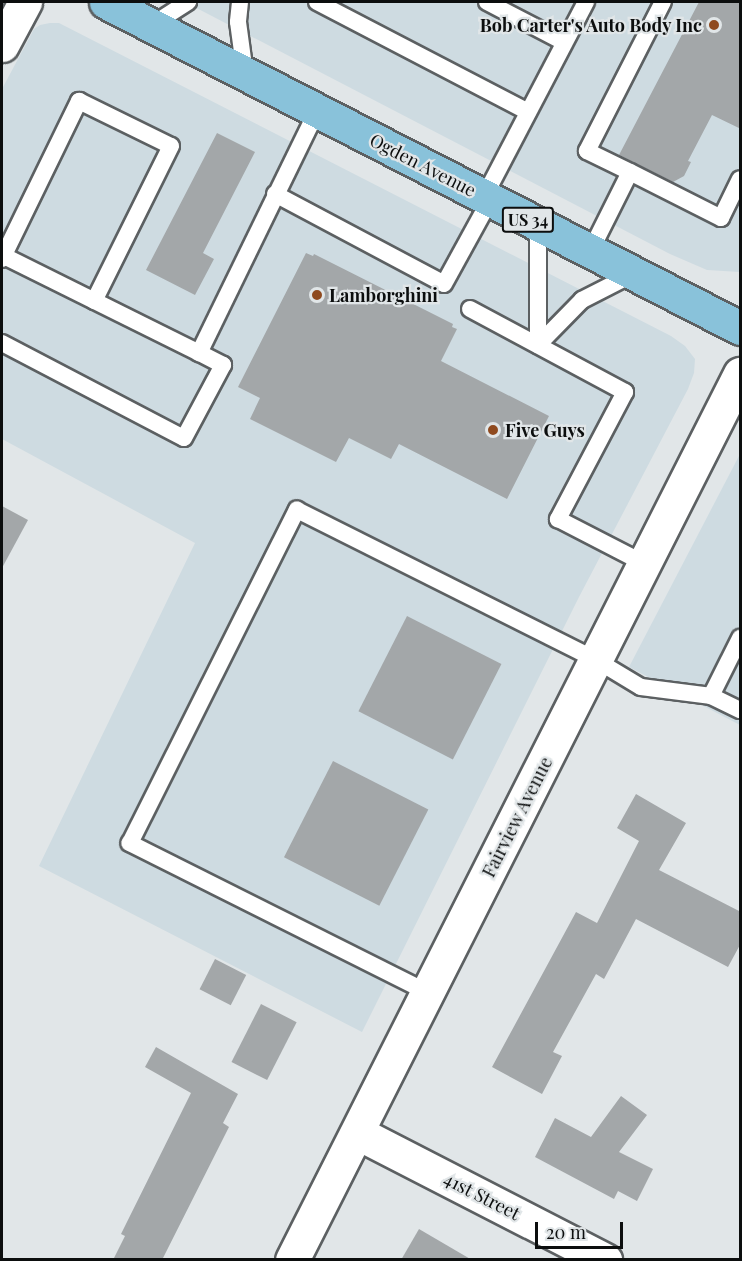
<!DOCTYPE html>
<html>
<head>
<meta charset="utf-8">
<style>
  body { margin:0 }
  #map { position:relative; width:742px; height:1261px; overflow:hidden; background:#e1e6e8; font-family:"Playfair Display",serif }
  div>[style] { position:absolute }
  .built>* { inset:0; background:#cedbe1 }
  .building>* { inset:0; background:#a3a7a9; transform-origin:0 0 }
  .roads { filter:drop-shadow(2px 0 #5c6062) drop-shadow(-2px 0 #5c6062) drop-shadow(0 2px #5c6062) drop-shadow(0 -2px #5c6062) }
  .lane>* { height:16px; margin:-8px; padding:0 8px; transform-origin:8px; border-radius:8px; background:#fff }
  .street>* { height:33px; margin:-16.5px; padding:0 16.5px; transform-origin:16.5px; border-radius:16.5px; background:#fff }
  .secondary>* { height:33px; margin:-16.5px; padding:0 16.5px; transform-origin:16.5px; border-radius:16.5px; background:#fff }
  .primary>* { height:33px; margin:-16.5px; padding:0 16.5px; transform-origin:16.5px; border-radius:16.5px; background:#89c2da }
  .dots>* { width:16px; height:16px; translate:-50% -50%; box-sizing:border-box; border:3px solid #e1e6e8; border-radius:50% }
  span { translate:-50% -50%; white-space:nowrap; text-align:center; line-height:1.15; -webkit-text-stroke:4.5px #e1e6e8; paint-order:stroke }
  .shield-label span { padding:2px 4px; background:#e1e6e8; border:2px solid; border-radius:4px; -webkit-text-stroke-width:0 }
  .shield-label { font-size:16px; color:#0c0e0e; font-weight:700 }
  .poi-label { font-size:18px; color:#0c0e0e; font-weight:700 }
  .right { translate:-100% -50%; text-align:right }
  .left { translate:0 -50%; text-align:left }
  .street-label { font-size:18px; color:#0c0e0e }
  .frame { position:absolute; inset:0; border:3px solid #0c0e0e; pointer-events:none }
  .scale { position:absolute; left:535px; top:1222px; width:88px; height:27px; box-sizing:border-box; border:3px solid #0c0e0e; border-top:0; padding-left:8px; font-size:18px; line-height:21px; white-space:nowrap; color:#0c0e0e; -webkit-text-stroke:4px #e1e6e8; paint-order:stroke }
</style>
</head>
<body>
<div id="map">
  <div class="built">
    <i style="clip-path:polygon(185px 2px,740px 2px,740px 272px,707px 270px,670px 254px)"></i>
    <i style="clip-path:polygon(50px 23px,59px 23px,671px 336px,685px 346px,695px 359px,694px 373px,688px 389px,579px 597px,362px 1032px,39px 866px,195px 543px,2px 439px,2px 89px,34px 29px,40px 25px)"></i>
    <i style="clip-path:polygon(740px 454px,740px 725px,629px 667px)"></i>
  </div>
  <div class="building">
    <i style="clip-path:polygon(699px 2px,741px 2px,741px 129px,712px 115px,688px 161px,691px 162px,684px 176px,673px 182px,619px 155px)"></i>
    <i style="clip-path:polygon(217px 133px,255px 152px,203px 253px,214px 259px,195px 295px,146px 270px)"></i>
    <i style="clip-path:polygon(306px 253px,313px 256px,314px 254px,453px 324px,452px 327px,457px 329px,441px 361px,549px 416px,507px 499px,399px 444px,391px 459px,349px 438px,336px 462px,250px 419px,260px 398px,238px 387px)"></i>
    <i style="clip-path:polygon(2px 506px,28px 520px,2px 568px)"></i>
    <i style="left:407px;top:616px;width:106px;height:107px;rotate:27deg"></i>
    <i style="left:333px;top:761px;width:107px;height:108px;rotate:27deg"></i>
    <i style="clip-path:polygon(636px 794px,686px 823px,659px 870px,741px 912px,741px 943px,728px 967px,636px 919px,604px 979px,596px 974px,553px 1052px,562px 1056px,542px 1094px,492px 1067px,576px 912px,597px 923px,639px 841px,617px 828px)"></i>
    <i style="left:215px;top:959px;width:35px;height:34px;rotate:27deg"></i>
    <i style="left:261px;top:1004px;width:40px;height:65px;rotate:27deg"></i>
    <i style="clip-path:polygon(156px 1047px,238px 1094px,223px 1123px,229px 1127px,162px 1260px,113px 1260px,125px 1236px,121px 1234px,191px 1093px,145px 1067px)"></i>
    <i style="clip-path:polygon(621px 1096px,647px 1115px,619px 1152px,653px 1169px,637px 1201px,618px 1191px,614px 1199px,535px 1157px,555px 1118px,591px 1137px)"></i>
    <i style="clip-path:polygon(419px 1229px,472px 1260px,401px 1260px)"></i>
  </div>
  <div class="roads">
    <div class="lane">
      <i style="left:240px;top:2px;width:20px;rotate:96deg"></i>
      <i style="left:238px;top:22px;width:52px;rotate:82.3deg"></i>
      <i style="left:317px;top:2px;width:238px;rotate:27.5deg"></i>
      <i style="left:487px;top:2px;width:87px;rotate:27.5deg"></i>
      <i style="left:152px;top:25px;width:43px;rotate:-32.6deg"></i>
      <i style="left:630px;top:172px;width:48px;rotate:-154deg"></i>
      <i style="left:587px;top:151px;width:167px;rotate:-63deg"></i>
      <i style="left:275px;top:194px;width:191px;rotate:28deg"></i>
      <i style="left:444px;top:284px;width:96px;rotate:-61.3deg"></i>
      <i style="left:484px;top:197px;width:220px;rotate:-62.4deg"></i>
      <i style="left:590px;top:252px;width:89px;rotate:-63.4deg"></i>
      <i style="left:630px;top:172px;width:102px;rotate:26.8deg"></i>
      <i style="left:721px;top:218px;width:43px;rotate:-64deg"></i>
      <i style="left:2px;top:255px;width:220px;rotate:26.4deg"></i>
      <i style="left:199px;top:353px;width:269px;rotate:-64deg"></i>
      <i style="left:2px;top:259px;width:176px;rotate:-64deg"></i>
      <i style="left:79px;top:101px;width:102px;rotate:26.1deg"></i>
      <i style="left:171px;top:146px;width:173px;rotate:116.4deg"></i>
      <i style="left:470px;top:309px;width:176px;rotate:28.2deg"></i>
      <i style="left:625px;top:392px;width:144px;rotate:117.8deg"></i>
      <i style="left:558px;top:519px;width:98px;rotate:27.3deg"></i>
      <i style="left:2px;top:343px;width:205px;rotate:27.6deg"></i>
      <i style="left:184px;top:438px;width:83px;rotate:-61.9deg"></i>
      <i style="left:223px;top:365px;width:27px;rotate:-153deg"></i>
      <i style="left:538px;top:345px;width:63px;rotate:-45.6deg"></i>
      <i style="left:582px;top:300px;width:57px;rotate:-27deg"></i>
      <i style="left:538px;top:345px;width:120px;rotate:-90deg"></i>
      <i style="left:711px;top:696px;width:65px;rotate:-63.4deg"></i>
      <i style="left:429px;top:993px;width:335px;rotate:-153.4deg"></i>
      <i style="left:130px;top:843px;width:373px;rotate:-63.4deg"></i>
      <i style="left:297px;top:510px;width:335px;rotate:26.6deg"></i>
      <i style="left:596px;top:660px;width:52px;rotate:31deg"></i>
      <i style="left:641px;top:687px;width:71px;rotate:7.3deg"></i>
      <i style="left:711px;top:696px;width:32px;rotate:26deg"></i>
    </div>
    <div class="street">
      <i style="left:2px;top:45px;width:49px;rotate:-61.9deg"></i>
      <i style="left:358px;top:1133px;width:278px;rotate:27.2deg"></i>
    </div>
    <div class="secondary">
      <i style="left:292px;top:1260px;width:993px;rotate:-63.18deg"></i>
    </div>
    <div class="primary">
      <i style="left:106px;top:2px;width:713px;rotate:27.21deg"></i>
    </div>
  </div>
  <div class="dots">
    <i style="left:714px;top:25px;background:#8f4a1f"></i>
    <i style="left:317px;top:295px;background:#8f4a1f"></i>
    <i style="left:493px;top:430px;background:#8f4a1f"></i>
  </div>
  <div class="shield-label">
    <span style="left:528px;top:220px">US 34</span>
  </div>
  <div class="poi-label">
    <span class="right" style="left:702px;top:25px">Bob Carter's Auto Body Inc</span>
    <span class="left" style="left:329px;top:295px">Lamborghini</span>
    <span class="left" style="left:505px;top:430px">Five Guys</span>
  </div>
  <div class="street-label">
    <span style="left:423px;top:165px;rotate:27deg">Ogden Avenue</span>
    <span style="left:517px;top:817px;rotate:-63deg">Fairview Avenue</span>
    <span style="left:482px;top:1196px;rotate:27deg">41st Street</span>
  </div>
  <div class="frame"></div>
  <div class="scale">20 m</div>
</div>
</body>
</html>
